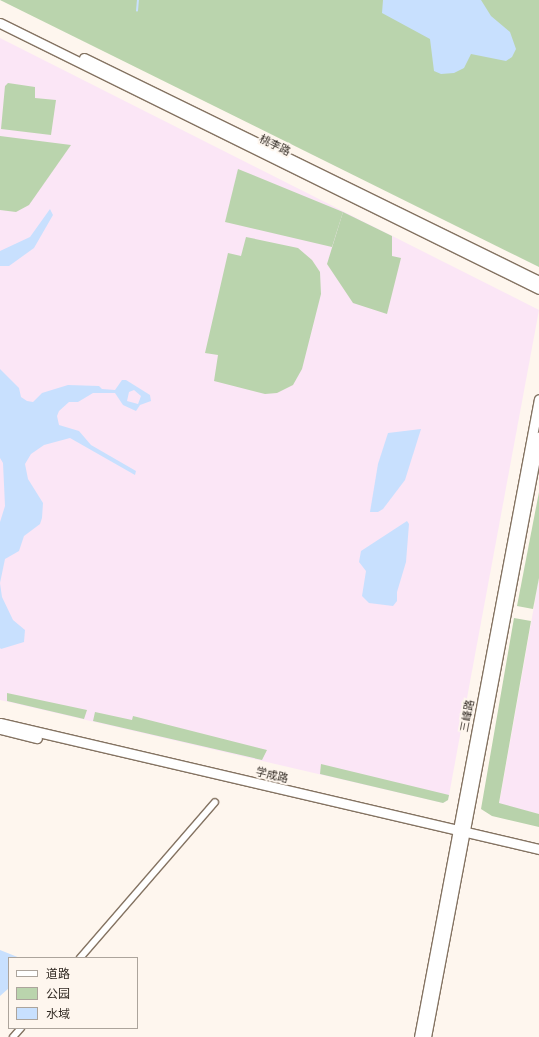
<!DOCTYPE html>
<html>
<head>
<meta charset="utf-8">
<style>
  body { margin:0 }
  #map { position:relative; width:539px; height:1037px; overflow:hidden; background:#fef6ee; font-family:"Titillium Web","Noto Sans SC",sans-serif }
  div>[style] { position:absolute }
  .education>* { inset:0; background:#fbe6f6 }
  .green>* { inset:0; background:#bad4ad }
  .forest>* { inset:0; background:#b8d2ab }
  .water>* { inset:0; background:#c8e0fe }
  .stream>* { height:1.5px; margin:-0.75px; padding:0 0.75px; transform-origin:0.75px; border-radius:0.75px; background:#c8e0fe }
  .roads { filter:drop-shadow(1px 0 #847362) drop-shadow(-1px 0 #847362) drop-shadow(0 1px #847362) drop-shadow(0 -1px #847362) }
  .street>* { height:6px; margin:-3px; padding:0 3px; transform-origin:3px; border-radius:3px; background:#fff }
  .secondary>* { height:9px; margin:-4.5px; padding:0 4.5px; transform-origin:4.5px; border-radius:4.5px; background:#fff }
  span { translate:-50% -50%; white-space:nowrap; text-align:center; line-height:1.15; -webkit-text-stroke:4px #fef6ee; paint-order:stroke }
  .street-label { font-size:11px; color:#302922 }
  .legend { position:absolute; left:8px; top:957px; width:130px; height:72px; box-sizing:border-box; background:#fef6ee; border:1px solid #aca49c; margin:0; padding:5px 7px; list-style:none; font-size:12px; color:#302922 }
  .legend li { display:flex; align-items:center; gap:8px; height:20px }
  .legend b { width:20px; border:1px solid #aca49c }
</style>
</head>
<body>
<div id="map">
  <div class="education">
    <i style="clip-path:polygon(0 38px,539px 310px,449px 795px,448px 800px,443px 803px,0 700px)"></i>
    <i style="clip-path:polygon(539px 578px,539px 814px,499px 804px)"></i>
  </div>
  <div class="green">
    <i style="clip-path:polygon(0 0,539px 0,539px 267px)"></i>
    <i style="clip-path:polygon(8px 83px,35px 87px,35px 98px,56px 100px,51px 135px,1px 129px,5px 86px)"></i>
    <i style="clip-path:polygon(0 136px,71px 145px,29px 205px,16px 212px,0 210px)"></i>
    <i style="clip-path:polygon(238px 169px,343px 212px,332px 247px,225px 222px)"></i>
    <i style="clip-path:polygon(246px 237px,298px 248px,312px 260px,320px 272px,321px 294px,302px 369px,293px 385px,277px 393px,265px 394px,214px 381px,218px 355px,205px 353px,228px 253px,241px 256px)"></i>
    <i style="clip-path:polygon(539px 492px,539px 578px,533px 609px,517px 606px)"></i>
    <i style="clip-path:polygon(7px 693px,87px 710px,84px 719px,7px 701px)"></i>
    <i style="clip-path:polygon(95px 712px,132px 720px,133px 716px,267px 750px,262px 760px,93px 721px)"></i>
    <i style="clip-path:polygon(321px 764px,449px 795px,448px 800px,443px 803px,320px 774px)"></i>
  </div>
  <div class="forest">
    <i style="clip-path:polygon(343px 212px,392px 236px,392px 256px,401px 258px,387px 314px,353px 303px,327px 264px)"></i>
    <i style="clip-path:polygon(514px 618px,531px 621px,499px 803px,539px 814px,539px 827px,492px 816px,481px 809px)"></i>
  </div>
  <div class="water">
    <i style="clip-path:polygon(383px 0,481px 0,491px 16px,510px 32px,516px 49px,512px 57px,506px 61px,471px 54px,464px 68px,454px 73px,441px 74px,434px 71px,430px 39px,382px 13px)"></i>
    <i style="clip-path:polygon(50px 209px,53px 215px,34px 248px,9px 266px,0 266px,0 251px,30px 237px)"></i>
    <i style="clip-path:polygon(evenodd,0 369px,19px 388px,21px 397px,27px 401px,33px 402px,42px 393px,68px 385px,99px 386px,102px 389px,115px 390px,122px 380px,126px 380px,150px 395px,151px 401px,140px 405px,136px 411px,123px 405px,115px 393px,93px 393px,78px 402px,69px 402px,59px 411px,57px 416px,59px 425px,79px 431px,91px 445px,136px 471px,135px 475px,70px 438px,44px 445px,31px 454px,25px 464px,28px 479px,43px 503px,42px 518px,40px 524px,24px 536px,19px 551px,5px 559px,0 583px,2px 597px,13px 620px,25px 630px,24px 642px,1px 649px,0 648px,0 522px,5px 506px,3px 463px,0 458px,0 369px,134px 390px,141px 396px,138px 404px,127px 401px,129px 392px,134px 390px)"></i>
    <i style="clip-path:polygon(421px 429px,405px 480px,383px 509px,378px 512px,370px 512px,378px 464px,388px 433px)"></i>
    <i style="clip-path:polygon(407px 521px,409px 524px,406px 562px,397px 592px,397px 601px,393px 606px,369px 603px,362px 596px,366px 571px,359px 562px,361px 551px)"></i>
    <i style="clip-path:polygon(0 950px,20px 958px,9px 958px,9px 988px,0 996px)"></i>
  </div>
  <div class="stream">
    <i style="left:137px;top:11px;width:11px;rotate:-85deg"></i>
  </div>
  <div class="roads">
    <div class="street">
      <i style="left:80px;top:958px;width:206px;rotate:-49.1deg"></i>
      <i style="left:13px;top:1037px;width:12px;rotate:-48deg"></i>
    </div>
    <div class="secondary">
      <i style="left:0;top:23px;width:601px;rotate:26.27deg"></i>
      <i style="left:84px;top:58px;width:507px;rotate:26.11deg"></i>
      <i style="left:0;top:723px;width:554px;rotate:13.16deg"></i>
      <i style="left:0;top:729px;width:38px;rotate:14deg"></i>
      <i style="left:419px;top:1037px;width:649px;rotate:-79.35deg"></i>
      <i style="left:426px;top:1037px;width:611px;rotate:-79.33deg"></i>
    </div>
  </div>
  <div class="street-label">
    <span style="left:275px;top:145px;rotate:26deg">桃李路</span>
    <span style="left:467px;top:716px;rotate:-79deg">三峰路</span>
    <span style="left:272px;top:775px;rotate:13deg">学成路</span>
  </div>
  <ul class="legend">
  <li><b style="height:5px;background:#fff"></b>道路</li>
  <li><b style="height:11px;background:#bad4ad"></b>公园</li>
  <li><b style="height:11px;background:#c8e0fe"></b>水域</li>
  </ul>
</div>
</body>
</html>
